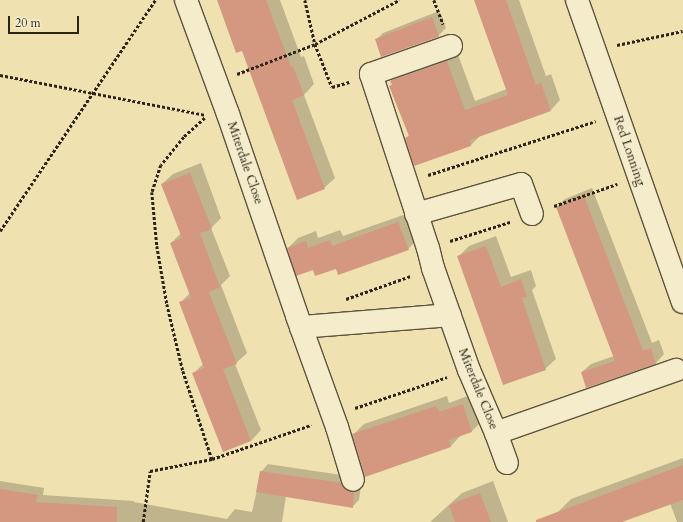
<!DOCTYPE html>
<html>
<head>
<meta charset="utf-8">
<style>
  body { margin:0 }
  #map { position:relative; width:683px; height:522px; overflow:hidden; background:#f0e2b0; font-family:Cardo,serif }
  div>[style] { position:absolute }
  .shadow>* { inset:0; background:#0003 }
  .building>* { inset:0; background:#d49880 }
  .path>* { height:2.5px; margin-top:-1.25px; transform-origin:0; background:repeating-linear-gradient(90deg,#2c2419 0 3px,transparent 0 5px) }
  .roads { filter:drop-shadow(1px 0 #5d543f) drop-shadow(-1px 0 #5d543f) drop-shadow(0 1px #5d543f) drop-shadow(0 -1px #5d543f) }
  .minor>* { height:22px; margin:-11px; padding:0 11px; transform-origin:11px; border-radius:11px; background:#f5eccc }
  span { translate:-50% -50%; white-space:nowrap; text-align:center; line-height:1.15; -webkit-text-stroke:3px #f5eccc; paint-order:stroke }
  .street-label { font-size:13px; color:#2c2419 }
  .scale { position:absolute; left:8px; top:16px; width:71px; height:18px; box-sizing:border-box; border:2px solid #2c2419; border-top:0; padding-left:5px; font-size:12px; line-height:14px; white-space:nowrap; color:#2c2419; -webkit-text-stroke:3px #f5eccc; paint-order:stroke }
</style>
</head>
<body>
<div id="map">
  <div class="shadow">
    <i style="clip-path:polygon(218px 0,280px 0,301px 57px,304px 56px,314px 84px,304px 95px,335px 178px,324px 188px,243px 50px)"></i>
    <i style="clip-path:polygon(475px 0,519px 0,546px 76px,551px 74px,560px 100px,551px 110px,480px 136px,471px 145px,415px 165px,406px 138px,409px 135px,390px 86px,393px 84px,391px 81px,401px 71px,457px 52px,475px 101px,507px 89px)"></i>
    <i style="clip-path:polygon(439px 11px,446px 28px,439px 35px,382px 56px,376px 40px,383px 33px)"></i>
    <i style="clip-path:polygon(201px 163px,221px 218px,211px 228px,230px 276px,221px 285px,247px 353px,235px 364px,261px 430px,251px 441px,194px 373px,203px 364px,180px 303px,190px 293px,171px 243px,181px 233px,162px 184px,173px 174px)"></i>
    <i style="clip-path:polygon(592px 188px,652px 343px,659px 340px,664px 354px,656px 363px,582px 372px,591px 364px,614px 356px,557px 207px,565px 199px)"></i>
    <i style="clip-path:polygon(409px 213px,418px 239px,408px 249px,337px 268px,313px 269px,288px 248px,298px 238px,316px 231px,318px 238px,340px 230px,343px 236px)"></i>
    <i style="clip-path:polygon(496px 236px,511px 277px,531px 270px,536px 286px,532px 290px,556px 359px,545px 369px,459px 256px,469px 246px)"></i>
    <i style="clip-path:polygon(473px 394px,482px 421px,472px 431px,461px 435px,451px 446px,353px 435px,364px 424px,447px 396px,449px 403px)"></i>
    <i style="clip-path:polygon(683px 458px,683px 522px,677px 522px,670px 503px,620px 522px,562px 522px,558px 512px,571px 499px)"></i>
    <i style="clip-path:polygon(268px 464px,348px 476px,361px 485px,359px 500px,352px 507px,286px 496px,282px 522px,13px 522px,0 520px,0 481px,44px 488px,43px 495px,134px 501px,134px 502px,227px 519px,235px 509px,252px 512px,261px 472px)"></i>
    <i style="clip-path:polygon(493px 481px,508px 522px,430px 522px,462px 493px)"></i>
  </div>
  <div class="building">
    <i style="clip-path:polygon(217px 0,266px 0,291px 67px,293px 66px,304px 95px,292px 100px,325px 189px,297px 200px,242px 51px,236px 53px)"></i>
    <i style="clip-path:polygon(474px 0,506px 0,536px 85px,541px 83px,551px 111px,470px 140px,471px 146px,414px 166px,405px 138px,409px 136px,389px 86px,392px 85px,390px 81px,447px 61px,465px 110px,508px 95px)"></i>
    <i style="clip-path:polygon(432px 17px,439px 36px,438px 37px,381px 57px,375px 39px)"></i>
    <i style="clip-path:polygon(190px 173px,212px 229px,200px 233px,220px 287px,209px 292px,237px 364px,223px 369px,251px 441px,223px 452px,192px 373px,204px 368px,179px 302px,191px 298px,170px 243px,182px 238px,161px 184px)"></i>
    <i style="clip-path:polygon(584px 196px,643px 351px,651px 348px,656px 364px,586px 388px,581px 372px,615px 361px,556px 207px)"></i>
    <i style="clip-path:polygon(398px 222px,409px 250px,338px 275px,336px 269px,315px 276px,313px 270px,296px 276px,287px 248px,306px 241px,308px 248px,330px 240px,332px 246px)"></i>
    <i style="clip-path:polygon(486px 246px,501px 287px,521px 279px,527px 297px,522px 298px,546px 370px,503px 385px,457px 256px)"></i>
    <i style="clip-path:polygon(463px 404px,472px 432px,449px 440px,451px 447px,365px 477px,352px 434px,436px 406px,439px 412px)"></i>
    <i style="clip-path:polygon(683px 465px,683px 500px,622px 522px,536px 522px,536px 520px)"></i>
    <i style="clip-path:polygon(260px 471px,341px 483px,345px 489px,354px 492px,353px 508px,256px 492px)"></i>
    <i style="clip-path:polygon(0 489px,38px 495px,36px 502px,117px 507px,117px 522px,0 522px)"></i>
    <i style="clip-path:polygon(480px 493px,491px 522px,455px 522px,449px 505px)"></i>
  </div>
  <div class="path">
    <i style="left:305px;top:0;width:45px;rotate:77.2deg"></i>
    <i style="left:315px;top:44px;width:46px;rotate:68.4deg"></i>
    <i style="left:332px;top:87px;width:18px;rotate:-16deg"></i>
    <i style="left:434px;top:0;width:26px;rotate:69deg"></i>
    <i style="left:617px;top:45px;width:67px;rotate:-12deg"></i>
    <i style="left:237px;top:74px;width:84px;rotate:-21deg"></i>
    <i style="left:315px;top:44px;width:95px;rotate:-27.6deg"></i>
    <i style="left:0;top:75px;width:209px;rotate:11deg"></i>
    <i style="left:205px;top:118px;width:28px;rotate:138deg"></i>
    <i style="left:184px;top:137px;width:36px;rotate:129deg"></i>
    <i style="left:161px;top:165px;width:28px;rotate:108deg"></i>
    <i style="left:152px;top:192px;width:54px;rotate:84.7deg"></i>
    <i style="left:157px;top:246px;width:59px;rotate:80.2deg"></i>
    <i style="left:167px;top:304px;width:69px;rotate:76.6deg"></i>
    <i style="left:183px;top:371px;width:93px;rotate:71.8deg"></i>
    <i style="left:428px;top:175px;width:176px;rotate:-17.8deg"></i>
    <i style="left:554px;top:206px;width:67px;rotate:-19.2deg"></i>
    <i style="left:0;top:231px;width:278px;rotate:-56.1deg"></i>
    <i style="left:450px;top:241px;width:63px;rotate:-17.6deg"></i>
    <i style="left:346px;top:299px;width:69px;rotate:-19.5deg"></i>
    <i style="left:355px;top:408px;width:97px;rotate:-18.6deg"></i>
    <i style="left:143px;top:522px;width:51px;rotate:-82.2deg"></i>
    <i style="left:150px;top:471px;width:63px;rotate:-11deg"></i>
    <i style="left:212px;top:459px;width:105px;rotate:-19deg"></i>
  </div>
  <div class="roads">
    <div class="minor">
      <i style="left:186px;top:0;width:121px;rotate:69.8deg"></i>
      <i style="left:228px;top:114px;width:213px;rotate:71.1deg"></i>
      <i style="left:297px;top:316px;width:118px;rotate:70.2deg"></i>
      <i style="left:337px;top:427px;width:55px;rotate:73.2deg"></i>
      <i style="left:577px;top:0;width:320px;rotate:70.7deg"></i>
      <i style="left:451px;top:46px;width:85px;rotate:160.7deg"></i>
      <i style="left:371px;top:74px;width:183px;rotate:71.9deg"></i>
      <i style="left:428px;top:248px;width:21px;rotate:76deg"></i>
      <i style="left:433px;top:268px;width:108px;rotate:70.6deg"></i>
      <i style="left:469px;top:370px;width:69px;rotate:66.8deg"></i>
      <i style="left:496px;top:433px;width:32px;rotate:70deg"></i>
      <i style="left:416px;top:214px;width:109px;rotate:-15.9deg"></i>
      <i style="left:521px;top:184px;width:32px;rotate:70deg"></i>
      <i style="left:301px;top:327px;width:149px;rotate:-4.6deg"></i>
      <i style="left:496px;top:433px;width:191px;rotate:-19.3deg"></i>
    </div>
  </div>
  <div class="street-label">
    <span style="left:629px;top:151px;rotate:71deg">Red Lonning</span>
    <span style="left:245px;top:163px;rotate:71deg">Miterdale Close</span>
    <span style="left:478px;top:389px;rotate:68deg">Miterdale Close</span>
  </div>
  <div class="scale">20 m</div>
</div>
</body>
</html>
